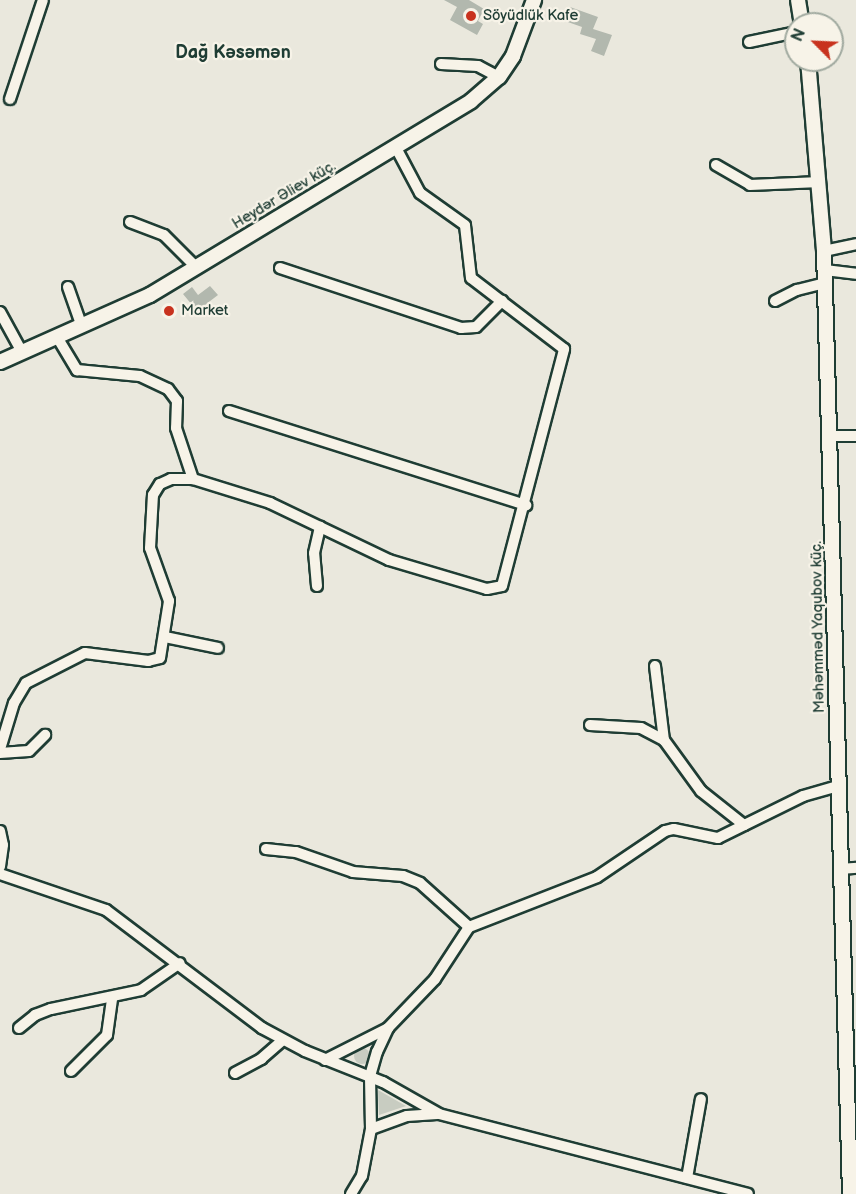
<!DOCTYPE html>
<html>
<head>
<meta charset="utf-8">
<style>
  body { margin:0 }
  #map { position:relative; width:856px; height:1194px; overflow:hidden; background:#eae8dd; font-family:"Balsamiq Sans",sans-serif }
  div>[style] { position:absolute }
  .green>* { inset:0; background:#c8ccc1 }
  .round { border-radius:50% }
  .building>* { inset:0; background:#b2b8ae }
  .roads { filter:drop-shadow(2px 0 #1f3d34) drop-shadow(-2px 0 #1f3d34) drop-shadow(0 2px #1f3d34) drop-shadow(0 -2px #1f3d34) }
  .minor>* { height:10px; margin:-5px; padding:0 5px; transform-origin:5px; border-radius:5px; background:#f7f3e8 }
  .major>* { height:14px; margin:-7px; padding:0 7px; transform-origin:7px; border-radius:7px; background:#f7f3e8 }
  .dots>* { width:16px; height:16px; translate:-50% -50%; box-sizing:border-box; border:3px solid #f7f3e8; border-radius:50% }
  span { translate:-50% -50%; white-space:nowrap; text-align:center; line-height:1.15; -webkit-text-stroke:4.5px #f7f3e8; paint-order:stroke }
  .poi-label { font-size:15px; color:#1f3d34 }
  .left { translate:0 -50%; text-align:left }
  .street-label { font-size:15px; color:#1f3d34 }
  .quarter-label { font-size:18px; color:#1f3d34; font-weight:700 }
  .north { position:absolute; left:784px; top:12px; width:60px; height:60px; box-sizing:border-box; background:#f7f3e8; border:2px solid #a1aaa0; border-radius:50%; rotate:294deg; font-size:16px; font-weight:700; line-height:24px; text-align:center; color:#1f3d34 }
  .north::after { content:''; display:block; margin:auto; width:21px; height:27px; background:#c8321e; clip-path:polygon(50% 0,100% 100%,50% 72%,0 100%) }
</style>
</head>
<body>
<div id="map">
  <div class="green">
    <i class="round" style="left:354px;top:1048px;width:16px;height:16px"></i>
    <i style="clip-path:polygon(378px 1090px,406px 1106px,379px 1115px)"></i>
  </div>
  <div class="building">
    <i style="clip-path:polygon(444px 0,469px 0,484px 9px,478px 21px,483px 24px,477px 35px,450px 20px,457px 7px)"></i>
    <i style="clip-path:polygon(570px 7px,598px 17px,593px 29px,612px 35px,604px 56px,591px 51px,596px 39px,580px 34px,582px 27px,565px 21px)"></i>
    <i style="clip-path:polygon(210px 286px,218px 295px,197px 311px,183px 294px,192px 287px,198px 295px)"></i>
  </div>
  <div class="roads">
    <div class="minor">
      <i style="left:749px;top:42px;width:48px;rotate:-12deg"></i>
      <i style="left:441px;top:64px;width:37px;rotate:3deg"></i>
      <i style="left:478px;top:66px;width:24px;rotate:28deg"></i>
      <i style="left:10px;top:99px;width:104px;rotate:-71.6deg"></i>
      <i style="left:716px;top:165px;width:39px;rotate:30deg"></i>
      <i style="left:750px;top:185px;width:70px;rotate:-2.5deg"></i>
      <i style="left:130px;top:222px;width:36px;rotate:21deg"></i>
      <i style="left:164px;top:235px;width:47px;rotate:45deg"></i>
      <i style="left:824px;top:251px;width:33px;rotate:-12deg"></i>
      <i style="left:280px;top:268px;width:191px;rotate:18.3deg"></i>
      <i style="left:461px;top:328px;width:15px;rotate:-4deg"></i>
      <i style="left:476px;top:327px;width:37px;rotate:-45deg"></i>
      <i style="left:825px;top:270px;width:31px;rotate:7deg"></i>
      <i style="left:68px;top:287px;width:42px;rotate:70.7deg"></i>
      <i style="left:775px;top:301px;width:25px;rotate:-27deg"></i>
      <i style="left:797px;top:290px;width:29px;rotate:-14deg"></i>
      <i style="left:0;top:312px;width:46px;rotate:61.2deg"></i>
      <i style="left:57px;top:337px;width:39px;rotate:59deg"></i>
      <i style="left:77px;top:370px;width:63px;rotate:5.4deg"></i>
      <i style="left:140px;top:376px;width:31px;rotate:25deg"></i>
      <i style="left:168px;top:389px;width:15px;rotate:53deg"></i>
      <i style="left:177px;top:401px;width:27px;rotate:92deg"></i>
      <i style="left:176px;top:428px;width:54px;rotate:71.6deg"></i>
      <i style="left:229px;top:411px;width:312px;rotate:17.6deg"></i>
      <i style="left:830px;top:436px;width:26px"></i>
      <i style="left:317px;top:586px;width:33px;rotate:-95deg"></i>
      <i style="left:314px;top:553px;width:27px;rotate:-77deg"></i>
      <i style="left:165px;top:637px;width:54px;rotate:11.7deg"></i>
      <i style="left:655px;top:666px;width:75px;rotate:83.1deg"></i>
      <i style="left:590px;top:725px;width:51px;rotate:3.4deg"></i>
      <i style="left:641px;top:728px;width:26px;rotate:28deg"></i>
      <i style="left:664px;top:740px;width:63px;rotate:54deg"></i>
      <i style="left:701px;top:791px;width:55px;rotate:38.3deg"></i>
      <i style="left:0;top:749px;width:48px;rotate:-73.1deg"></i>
      <i style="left:14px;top:703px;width:23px;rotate:-59deg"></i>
      <i style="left:26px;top:683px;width:66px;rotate:-27deg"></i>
      <i style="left:85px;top:653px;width:64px;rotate:7.2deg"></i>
      <i style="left:148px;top:661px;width:12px;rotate:-14deg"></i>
      <i style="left:160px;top:658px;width:58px;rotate:-81deg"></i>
      <i style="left:169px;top:601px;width:56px;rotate:-109.7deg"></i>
      <i style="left:150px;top:548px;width:53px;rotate:-86.8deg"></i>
      <i style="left:153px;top:495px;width:13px;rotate:-58deg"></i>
      <i style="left:160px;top:484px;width:12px;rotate:-24deg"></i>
      <i style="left:171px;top:479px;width:22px"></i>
      <i style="left:193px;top:479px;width:81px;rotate:17.3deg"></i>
      <i style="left:270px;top:503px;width:132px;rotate:25.6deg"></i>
      <i style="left:389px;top:560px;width:102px;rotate:16.5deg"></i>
      <i style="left:487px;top:589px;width:15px;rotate:-11deg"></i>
      <i style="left:502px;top:586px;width:245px;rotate:-75.3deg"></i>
      <i style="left:564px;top:349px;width:117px;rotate:-142.6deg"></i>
      <i style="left:471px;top:278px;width:53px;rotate:-96.5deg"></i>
      <i style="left:465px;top:225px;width:55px;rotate:-144.6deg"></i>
      <i style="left:420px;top:193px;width:53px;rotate:-118deg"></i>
      <i style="left:0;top:753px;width:29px;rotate:-4deg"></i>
      <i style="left:29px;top:751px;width:23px;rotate:-45deg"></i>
      <i style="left:0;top:831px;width:14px;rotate:78deg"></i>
      <i style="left:3px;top:845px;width:22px;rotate:98deg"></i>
      <i style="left:266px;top:849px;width:30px;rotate:6deg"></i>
      <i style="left:296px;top:852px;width:60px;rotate:19.3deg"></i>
      <i style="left:353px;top:872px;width:50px;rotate:4.6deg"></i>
      <i style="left:403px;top:876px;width:18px;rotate:22deg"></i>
      <i style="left:420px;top:883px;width:66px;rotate:41.9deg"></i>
      <i style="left:841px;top:869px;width:15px;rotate:-4deg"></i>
      <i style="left:0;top:874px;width:112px;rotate:18.8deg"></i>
      <i style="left:106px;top:910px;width:196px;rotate:37.1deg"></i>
      <i style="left:262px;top:1028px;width:49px;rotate:28.1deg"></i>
      <i style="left:305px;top:1051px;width:84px;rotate:21.7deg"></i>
      <i style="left:383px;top:1082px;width:64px;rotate:29.7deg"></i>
      <i style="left:439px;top:1114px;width:319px;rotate:14.5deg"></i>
      <i style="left:19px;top:1028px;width:21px;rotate:-39deg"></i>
      <i style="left:35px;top:1015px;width:17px;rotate:-21deg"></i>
      <i style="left:51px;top:1009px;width:92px;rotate:-11.9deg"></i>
      <i style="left:141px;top:990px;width:47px;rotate:-34.7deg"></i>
      <i style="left:325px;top:1060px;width:71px;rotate:-26.9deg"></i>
      <i style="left:71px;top:1071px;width:51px;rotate:-45deg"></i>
      <i style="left:107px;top:1035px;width:37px;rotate:-82deg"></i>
      <i style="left:235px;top:1073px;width:30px;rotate:-28deg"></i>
      <i style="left:261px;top:1059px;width:29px;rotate:-41deg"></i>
      <i style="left:371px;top:1129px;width:38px;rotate:-20deg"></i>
      <i style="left:407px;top:1116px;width:30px;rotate:-4deg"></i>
      <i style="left:687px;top:1178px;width:80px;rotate:-80deg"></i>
      <i style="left:351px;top:1194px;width:21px;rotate:-59deg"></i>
      <i style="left:362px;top:1176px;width:48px;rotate:-79.2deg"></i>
      <i style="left:371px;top:1129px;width:53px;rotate:-91.1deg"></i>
      <i style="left:370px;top:1076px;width:25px;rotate:-74deg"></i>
      <i style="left:377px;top:1052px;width:26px;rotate:-65deg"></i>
      <i style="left:388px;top:1028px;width:68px;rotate:-46.2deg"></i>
      <i style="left:435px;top:979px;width:62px;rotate:-56.8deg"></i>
      <i style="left:469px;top:927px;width:137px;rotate:-21.3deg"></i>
      <i style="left:597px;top:877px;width:82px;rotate:-34.1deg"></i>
      <i style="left:665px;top:831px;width:9px;rotate:-13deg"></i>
      <i style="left:674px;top:829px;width:45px;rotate:11.6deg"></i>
      <i style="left:718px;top:838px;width:95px;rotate:-26.3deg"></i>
      <i style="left:803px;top:796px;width:35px;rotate:-16deg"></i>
    </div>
    <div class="major">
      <i style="left:798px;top:0;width:24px;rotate:81deg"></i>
      <i style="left:808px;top:60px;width:192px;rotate:85.2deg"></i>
      <i style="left:824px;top:251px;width:943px;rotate:88.42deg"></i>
      <i style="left:0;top:362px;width:164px;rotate:-24.1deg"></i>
      <i style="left:150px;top:295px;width:375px;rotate:-31.1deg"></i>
      <i style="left:471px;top:101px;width:37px;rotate:-41deg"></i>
      <i style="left:499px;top:77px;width:25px;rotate:-56deg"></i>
      <i style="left:513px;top:56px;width:60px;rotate:-69.4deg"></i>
    </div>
  </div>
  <div class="dots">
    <i style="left:471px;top:16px;background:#c8321e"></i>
    <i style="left:169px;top:311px;background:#c8321e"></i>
  </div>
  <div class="poi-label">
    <span class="left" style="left:483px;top:16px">Söyüdlük Kafe</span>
    <span class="left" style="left:181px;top:311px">Market</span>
  </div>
  <div class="street-label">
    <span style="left:284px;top:195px;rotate:-31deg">Heydər Əliev küç.</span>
    <span style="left:818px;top:627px;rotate:-91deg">Məhəmməd Yaqubov küç.</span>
  </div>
  <div class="quarter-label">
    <span style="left:233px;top:53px">Dağ Kəsəmən</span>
  </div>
  <div class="north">N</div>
</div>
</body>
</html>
